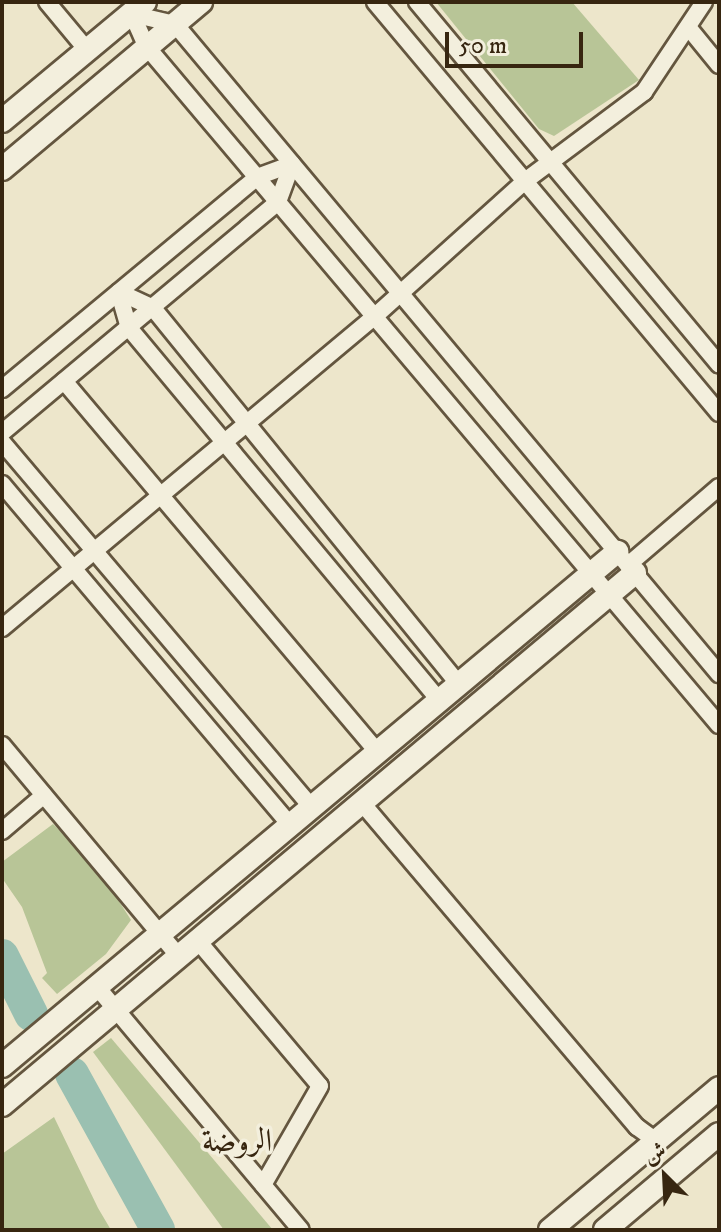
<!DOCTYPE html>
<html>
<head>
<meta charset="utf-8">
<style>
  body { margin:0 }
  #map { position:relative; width:721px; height:1232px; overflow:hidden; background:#ede6cb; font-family:"IM FELL DW Pica",Amiri,serif }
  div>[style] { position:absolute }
  .green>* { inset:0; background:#b8c597 }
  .river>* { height:34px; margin:-17px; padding:0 17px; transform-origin:17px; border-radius:17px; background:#9ac0b1 }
  .roads { filter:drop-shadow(2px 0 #64563f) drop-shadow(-2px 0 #64563f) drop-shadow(0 2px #64563f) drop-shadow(0 -2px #64563f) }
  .street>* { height:16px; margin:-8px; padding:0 8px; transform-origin:8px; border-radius:8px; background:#f3efdd }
  .secondary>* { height:22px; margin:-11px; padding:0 11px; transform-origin:11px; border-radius:11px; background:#f3efdd }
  span { translate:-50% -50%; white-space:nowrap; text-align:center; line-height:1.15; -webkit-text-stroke:7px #f3efdd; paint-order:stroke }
  .neighbourhood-label { font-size:32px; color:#372610 }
  .frame { position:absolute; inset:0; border:4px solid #372610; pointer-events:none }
  .north { position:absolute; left:625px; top:1136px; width:80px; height:80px; -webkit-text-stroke:6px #f3efdd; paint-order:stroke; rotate:336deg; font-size:22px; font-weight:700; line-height:32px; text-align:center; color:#372610 }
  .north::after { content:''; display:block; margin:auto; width:28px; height:36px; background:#372610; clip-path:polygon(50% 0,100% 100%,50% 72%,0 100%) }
  .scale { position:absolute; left:445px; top:32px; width:138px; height:36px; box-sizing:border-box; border:4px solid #372610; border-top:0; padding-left:10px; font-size:24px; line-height:28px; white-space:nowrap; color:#372610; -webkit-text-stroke:6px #f3efdd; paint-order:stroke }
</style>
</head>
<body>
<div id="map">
  <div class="green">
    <i style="clip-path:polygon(436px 2px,572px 2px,639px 80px,554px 136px,539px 129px)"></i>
    <i style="clip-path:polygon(53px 824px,79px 849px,85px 848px,131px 920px,106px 954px,57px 994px,42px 978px,47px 973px,22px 907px,2px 878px,2px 862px)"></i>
    <i style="clip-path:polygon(111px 1038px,273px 1230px,224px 1230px,93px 1052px)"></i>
    <i style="clip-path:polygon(54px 1117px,98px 1208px,111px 1230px,2px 1230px,2px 1154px)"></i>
  </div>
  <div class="river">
    <i style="left:2px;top:956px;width:65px;rotate:63.4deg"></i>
    <i style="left:72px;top:1074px;width:178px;rotate:61.1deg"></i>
  </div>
  <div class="roads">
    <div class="street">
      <i style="left:47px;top:2px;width:62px;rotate:50.2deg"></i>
      <i style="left:375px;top:2px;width:536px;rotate:50.07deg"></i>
      <i style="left:417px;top:2px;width:472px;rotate:50.2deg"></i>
      <i style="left:132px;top:14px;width:36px;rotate:66deg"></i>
      <i style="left:147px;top:47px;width:887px;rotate:49.85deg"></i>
      <i style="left:132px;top:14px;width:44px;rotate:13.1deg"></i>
      <i style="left:175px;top:24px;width:848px;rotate:50.07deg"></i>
      <i style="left:688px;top:27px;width:49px;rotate:50.8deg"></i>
      <i style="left:64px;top:381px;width:485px;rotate:49.8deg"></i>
      <i style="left:2px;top:389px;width:332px;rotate:-39.7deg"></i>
      <i style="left:257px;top:177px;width:37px;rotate:-20deg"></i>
      <i style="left:292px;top:164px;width:40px;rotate:110.2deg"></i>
      <i style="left:278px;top:202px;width:360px;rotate:140.1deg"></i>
      <i style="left:2px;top:442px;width:479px;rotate:49.7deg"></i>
      <i style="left:2px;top:484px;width:446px;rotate:49.8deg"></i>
      <i style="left:628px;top:565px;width:120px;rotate:-40.6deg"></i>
      <i style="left:2px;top:628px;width:485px;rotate:-39.9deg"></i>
      <i style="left:374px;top:317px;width:203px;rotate:-42deg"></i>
      <i style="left:525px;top:181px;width:149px;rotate:-36.8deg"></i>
      <i style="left:644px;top:92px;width:108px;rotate:-56.3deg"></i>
      <i style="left:439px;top:700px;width:484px;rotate:-129.8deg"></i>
      <i style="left:129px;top:328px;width:37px;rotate:-106deg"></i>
      <i style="left:119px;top:292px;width:38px;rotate:25deg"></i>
      <i style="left:153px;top:308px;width:485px;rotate:50.9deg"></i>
      <i style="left:2px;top:745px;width:276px;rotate:50.1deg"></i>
      <i style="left:362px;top:803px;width:425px;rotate:49.7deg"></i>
      <i style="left:637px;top:1127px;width:24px;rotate:36deg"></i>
      <i style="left:2px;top:831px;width:55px;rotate:-40.6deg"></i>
      <i style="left:198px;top:941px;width:189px;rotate:49.9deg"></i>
      <i style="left:320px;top:1086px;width:114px;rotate:119.9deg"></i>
      <i style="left:97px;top:987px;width:317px;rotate:50deg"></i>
    </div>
    <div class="secondary">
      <i style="left:2px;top:121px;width:186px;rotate:-39.8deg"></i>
      <i style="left:2px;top:169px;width:260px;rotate:-40deg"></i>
      <i style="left:2px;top:1066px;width:802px;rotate:-39.89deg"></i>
      <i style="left:2px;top:1105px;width:827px;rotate:-40.05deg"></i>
      <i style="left:550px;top:1230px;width:221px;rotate:-40deg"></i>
      <i style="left:605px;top:1230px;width:149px;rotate:-40.1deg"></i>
    </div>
  </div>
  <div class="neighbourhood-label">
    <span style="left:237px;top:1142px">الروضة</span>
  </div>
  <div class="frame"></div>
  <div class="north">ش</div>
  <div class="scale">50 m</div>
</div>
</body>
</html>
